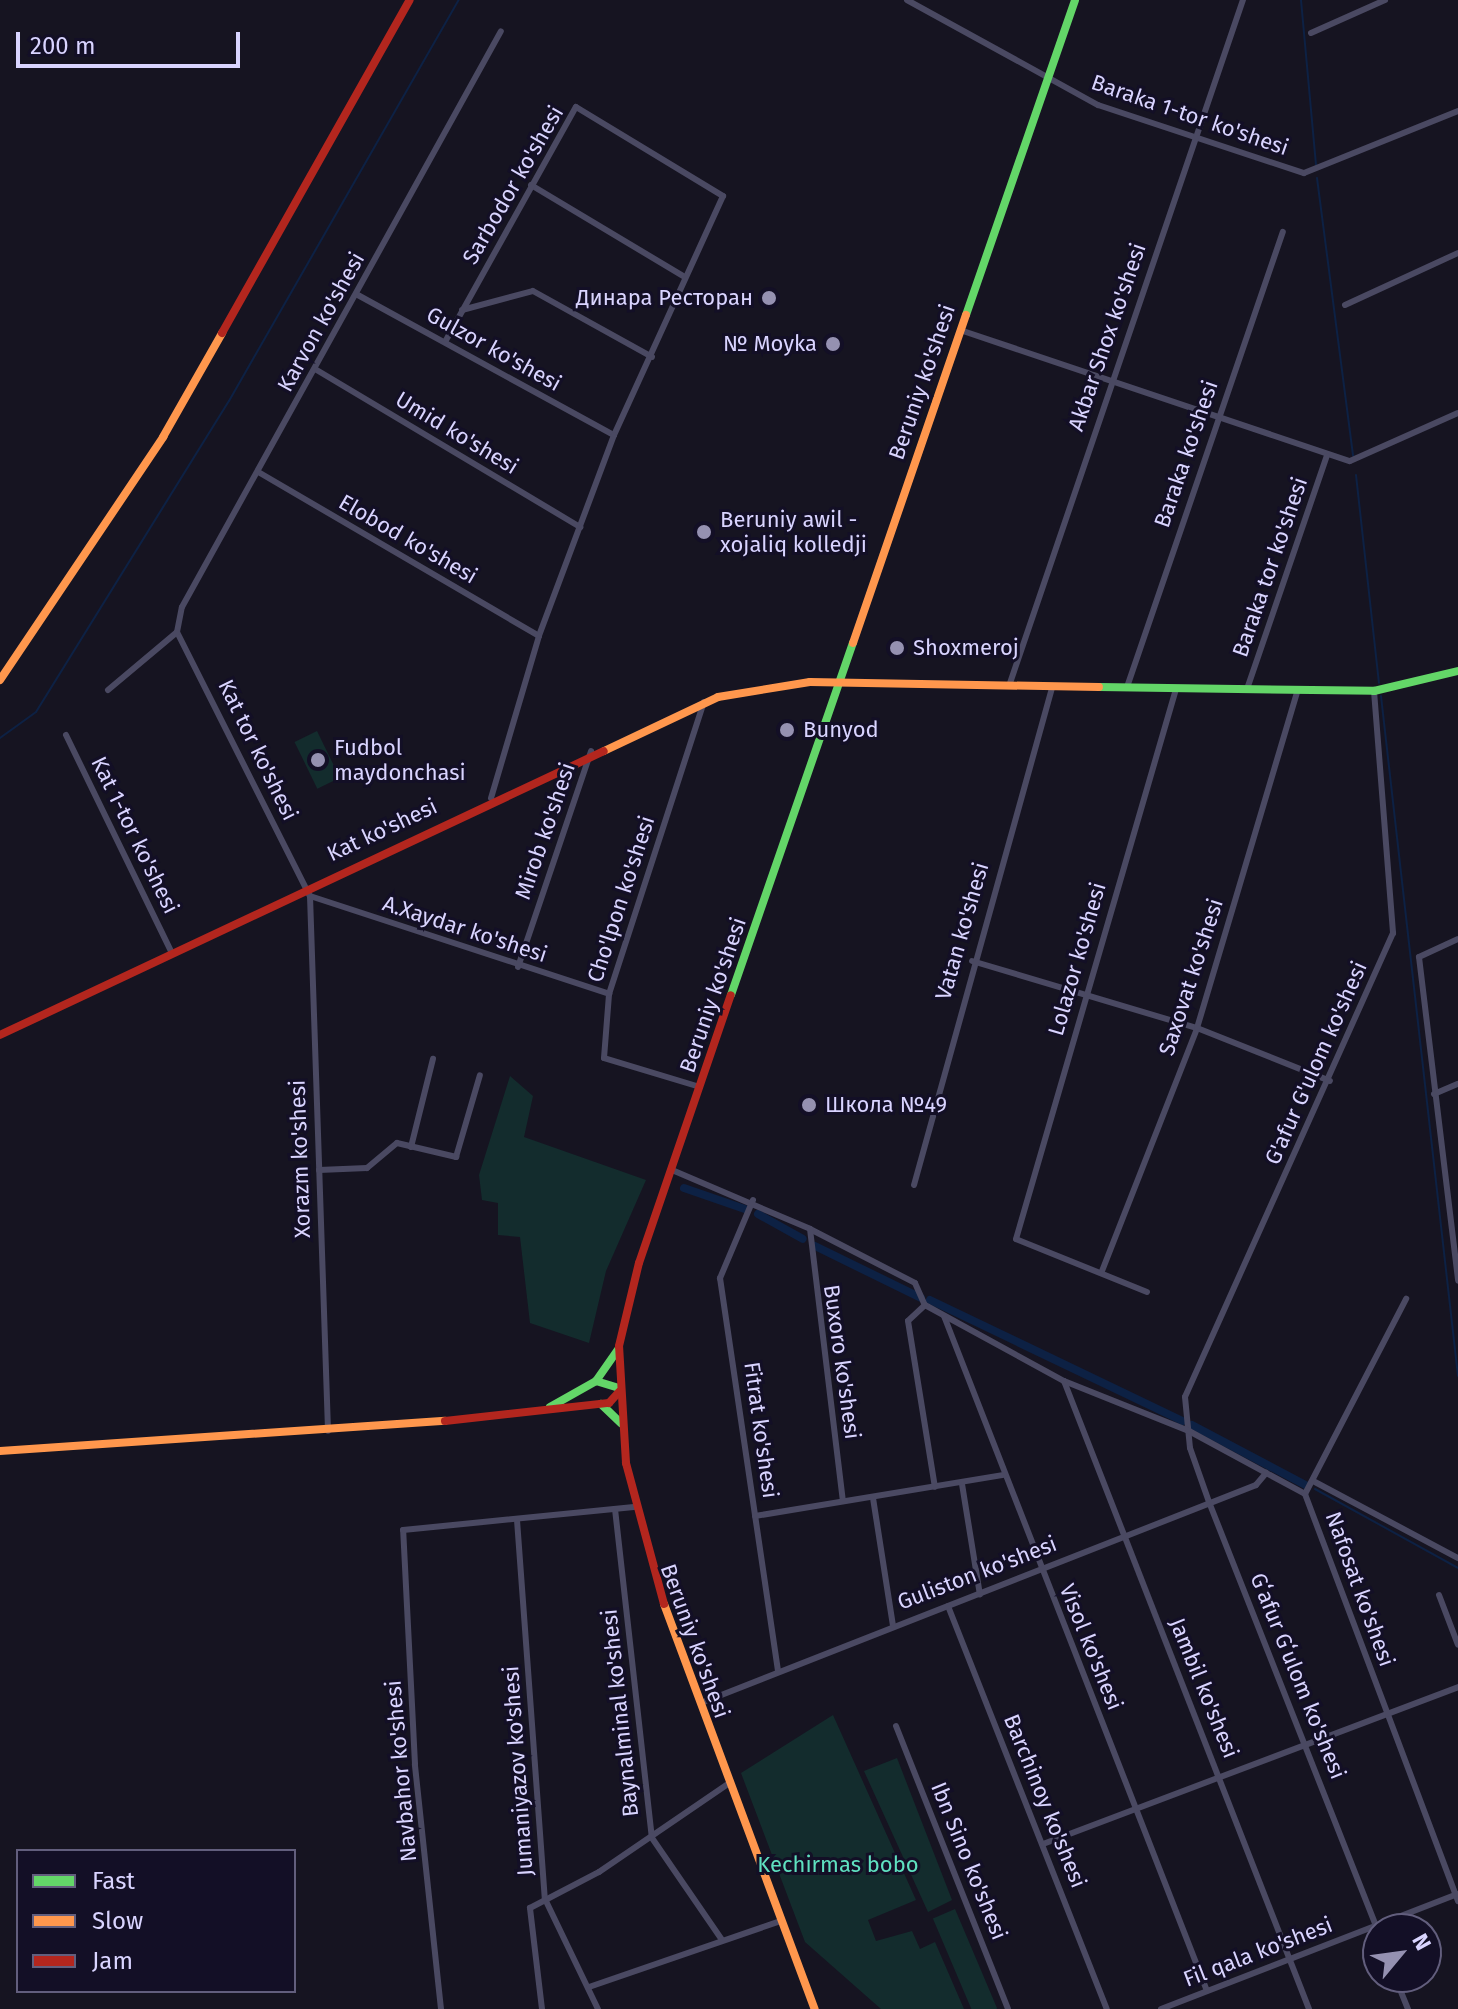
<!DOCTYPE html>
<html>
<head>
<meta charset="utf-8">
<style>
  body { margin:0 }
  #map { position:relative; width:1458px; height:2009px; overflow:hidden; background:#161421; font-family:"Fira Sans",sans-serif }
  div>[style] { position:absolute }
  .green>* { inset:0; background:#132c2d; transform-origin:0 0 }
  .stream>* { height:2px; margin:-1px; padding:0 1px; transform-origin:1px; border-radius:1px; background:#0d2144 }
  .canal>* { height:8px; margin:-4px; padding:0 4px; transform-origin:4px; border-radius:4px; background:#0d2144 }
  .street>* { height:6px; margin:-3px; padding:0 3px; transform-origin:3px; border-radius:3px; background:#4a4962 }
  .fast>* { height:8px; margin:-4px; padding:0 4px; transform-origin:4px; border-radius:4px; background:#63d668 }
  .slow>* { height:8px; margin:-4px; padding:0 4px; transform-origin:4px; border-radius:4px; background:#ff974d }
  .jam>* { height:8px; margin:-4px; padding:0 4px; transform-origin:4px; border-radius:4px; background:#b3261e }
  .dots>* { width:22px; height:22px; translate:-50% -50%; box-sizing:border-box; border:4px solid #130f26; border-radius:50% }
  span { translate:-50% -50%; white-space:nowrap; text-align:center; line-height:1.15; -webkit-text-stroke:6px #130f26; paint-order:stroke }
  .street-label { font-size:22px; color:#d9d4ff }
  .poi-label { font-size:22px; color:#d9d4ff }
  .right { translate:-100% -50%; text-align:right }
  .left { translate:0 -50%; text-align:left }
  .park-label { font-size:22px; color:#5fe0c0 }
  .legend { position:absolute; left:16px; top:1849px; width:280px; height:144px; box-sizing:border-box; background:#130f26; border:2px solid #625e7d; margin:0; padding:10px 14px; list-style:none; font-size:24px; color:#d9d4ff }
  .legend li { display:flex; align-items:center; gap:16px; height:40px }
  .legend b { width:40px; border:2px solid #625e7d }
  .north { position:absolute; left:1362px; top:1913px; width:80px; height:80px; box-sizing:border-box; background:#130f26; border:2px solid #625e7d; border-radius:50%; rotate:61deg; font-size:22px; font-weight:700; line-height:32px; text-align:center; color:#d9d4ff }
  .north::after { content:''; display:block; margin:auto; width:28px; height:36px; background:#9591b1; clip-path:polygon(50% 0,100% 100%,50% 72%,0 100%) }
  .scale { position:absolute; left:16px; top:32px; width:224px; height:36px; box-sizing:border-box; border:4px solid #d9d4ff; border-top:0; padding-left:10px; font-size:24px; line-height:28px; white-space:nowrap; color:#d9d4ff; -webkit-text-stroke:6px #130f26; paint-order:stroke }
</style>
</head>
<body>
<div id="map">
  <div class="green">
    <i style="left:317px;top:731px;width:52px;height:25px;rotate:64deg"></i>
    <i style="clip-path:polygon(510px 1076px,533px 1096px,524px 1137px,646px 1180px,606px 1271px,589px 1343px,530px 1323px,520px 1237px,498px 1235px,498px 1203px,482px 1200px,479px 1175px)"></i>
    <i style="clip-path:polygon(833px 1715px,916px 1900px,868px 1920px,876px 1941px,912px 1931px,920px 1949px,935px 1942px,964px 2009px,881px 2009px,805px 1942px,741px 1773px)"></i>
    <i style="clip-path:polygon(897px 1758px,952px 1900px,928px 1912px,864px 1771px)"></i>
    <i style="left:955px;top:1909px;width:108px;height:24px;rotate:67deg"></i>
  </div>
  <div class="stream">
    <i style="left:1301px;top:0;width:165px;rotate:84.8deg"></i>
    <i style="left:1317px;top:178px;width:280px;rotate:82.6deg"></i>
    <i style="left:1356px;top:475px;width:209px;rotate:83.7deg"></i>
    <i style="left:1381px;top:696px;width:684px;rotate:83.54deg"></i>
    <i style="left:0;top:738px;width:44px;rotate:-35.8deg"></i>
    <i style="left:36px;top:712px;width:366px;rotate:-58.2deg"></i>
    <i style="left:229px;top:401px;width:462px;rotate:-60.2deg"></i>
    <i style="left:1315px;top:1489px;width:163px;rotate:28.9deg"></i>
  </div>
  <div class="canal">
    <i style="left:684px;top:1188px;width:65px;rotate:19deg"></i>
    <i style="left:758px;top:1214px;width:51px;rotate:29.1deg"></i>
    <i style="left:815px;top:1246px;width:118px;rotate:26.1deg"></i>
    <i style="left:930px;top:1300px;width:280px;rotate:25.6deg"></i>
    <i style="left:1192px;top:1425px;width:130px;rotate:27.9deg"></i>
  </div>
  <div class="street">
    <i style="left:907px;top:0;width:218px;rotate:28.8deg"></i>
    <i style="left:1098px;top:105px;width:217px;rotate:18.3deg"></i>
    <i style="left:1304px;top:173px;width:166px;rotate:-21.9deg"></i>
    <i style="left:1311px;top:33px;width:81px;rotate:-24deg"></i>
    <i style="left:531px;top:185px;width:177px;rotate:30.9deg"></i>
    <i style="left:356px;top:294px;width:294px;rotate:28.7deg"></i>
    <i style="left:1345px;top:305px;width:124px;rotate:-24.7deg"></i>
    <i style="left:462px;top:310px;width:73px;rotate:-15deg"></i>
    <i style="left:533px;top:291px;width:136px;rotate:29deg"></i>
    <i style="left:960px;top:330px;width:411px;rotate:18.6deg"></i>
    <i style="left:1350px;top:461px;width:118px;rotate:-24deg"></i>
    <i style="left:445px;top:342px;width:269px;rotate:-60.9deg"></i>
    <i style="left:576px;top:107px;width:172px;rotate:31.2deg"></i>
    <i style="left:723px;top:196px;width:263px;rotate:114.5deg"></i>
    <i style="left:614px;top:435px;width:215px;rotate:110.5deg"></i>
    <i style="left:539px;top:636px;width:169px;rotate:106.5deg"></i>
    <i style="left:315px;top:369px;width:309px;rotate:30.8deg"></i>
    <i style="left:260px;top:473px;width:323px;rotate:30.3deg"></i>
    <i style="left:177px;top:632px;width:296px;rotate:63.3deg"></i>
    <i style="left:310px;top:896px;width:535px;rotate:88.07deg"></i>
    <i style="left:177px;top:632px;width:25px;rotate:-79deg"></i>
    <i style="left:182px;top:607px;width:658px;rotate:-61.02deg"></i>
    <i style="left:1009px;top:686px;width:725px;rotate:-71.17deg"></i>
    <i style="left:1127px;top:687px;width:481px;rotate:-71.1deg"></i>
    <i style="left:1247px;top:689px;width:246px;rotate:-71.1deg"></i>
    <i style="left:108px;top:690px;width:90px;rotate:-40deg"></i>
    <i style="left:1374px;top:691px;width:243px;rotate:85.5deg"></i>
    <i style="left:1393px;top:933px;width:508px;rotate:114.15deg"></i>
    <i style="left:1185px;top:1397px;width:51px;rotate:84.4deg"></i>
    <i style="left:1190px;top:1448px;width:57px;rotate:70.6deg"></i>
    <i style="left:1209px;top:1502px;width:462px;rotate:68.5deg"></i>
    <i style="left:66px;top:735px;width:240px;rotate:64.1deg"></i>
    <i style="left:310px;top:896px;width:315px;rotate:18.1deg"></i>
    <i style="left:1458px;top:939px;width:43px;rotate:155.2deg"></i>
    <i style="left:1419px;top:957px;width:326px;rotate:83.1deg"></i>
    <i style="left:972px;top:961px;width:235px;rotate:16.6deg"></i>
    <i style="left:1197px;top:1028px;width:143px;rotate:21.7deg"></i>
    <i style="left:518px;top:967px;width:228px;rotate:-71.3deg"></i>
    <i style="left:700px;top:1087px;width:100px;rotate:-163.2deg"></i>
    <i style="left:604px;top:1058px;width:64px;rotate:-85.5deg"></i>
    <i style="left:609px;top:994px;width:307px;rotate:-72deg"></i>
    <i style="left:1434px;top:1094px;width:26px;rotate:-23deg"></i>
    <i style="left:411px;top:1147px;width:91px;rotate:-76deg"></i>
    <i style="left:319px;top:1170px;width:48px;rotate:-2.4deg"></i>
    <i style="left:367px;top:1168px;width:39px;rotate:-40deg"></i>
    <i style="left:397px;top:1143px;width:61px;rotate:13.3deg"></i>
    <i style="left:456px;top:1157px;width:85px;rotate:-73.7deg"></i>
    <i style="left:672px;top:1170px;width:150px;rotate:23.1deg"></i>
    <i style="left:810px;top:1229px;width:118px;rotate:27.2deg"></i>
    <i style="left:915px;top:1283px;width:24px;rotate:66deg"></i>
    <i style="left:925px;top:1305px;width:158px;rotate:28.7deg"></i>
    <i style="left:1064px;top:1381px;width:135px;rotate:21.8deg"></i>
    <i style="left:1189px;top:1431px;width:132px;rotate:28.5deg"></i>
    <i style="left:914px;top:1185px;width:516px;rotate:-74.48deg"></i>
    <i style="left:753px;top:1200px;width:85px;rotate:112.9deg"></i>
    <i style="left:720px;top:1278px;width:397px;rotate:81.6deg"></i>
    <i style="left:810px;top:1229px;width:274px;rotate:83.1deg"></i>
    <i style="left:1102px;top:1271px;width:261px;rotate:-68.6deg"></i>
    <i style="left:1197px;top:1028px;width:353px;rotate:-73.4deg"></i>
    <i style="left:1147px;top:1292px;width:141px;rotate:-158deg"></i>
    <i style="left:1016px;top:1239px;width:573px;rotate:-73.78deg"></i>
    <i style="left:925px;top:1305px;width:23px;rotate:137deg"></i>
    <i style="left:908px;top:1321px;width:168px;rotate:80.8deg"></i>
    <i style="left:944px;top:1316px;width:724px;rotate:68.71deg"></i>
    <i style="left:1064px;top:1381px;width:674px;rotate:68.69deg"></i>
    <i style="left:1315px;top:1482px;width:162px;rotate:28deg"></i>
    <i style="left:962px;top:1484px;width:112px;rotate:80.8deg"></i>
    <i style="left:1305px;top:1494px;width:435px;rotate:69.4deg"></i>
    <i style="left:1305px;top:1494px;width:220px;rotate:-62.6deg"></i>
    <i style="left:873px;top:1498px;width:129px;rotate:81.1deg"></i>
    <i style="left:615px;top:1509px;width:331px;rotate:83.6deg"></i>
    <i style="left:652px;top:1838px;width:124px;rotate:55.5deg"></i>
    <i style="left:755px;top:1516px;width:252px;rotate:-9.4deg"></i>
    <i style="left:517px;top:1520px;width:380px;rotate:85.8deg"></i>
    <i style="left:545px;top:1899px;width:122px;rotate:64.3deg"></i>
    <i style="left:1439px;top:1595px;width:53px;rotate:69.2deg"></i>
    <i style="left:948px;top:1606px;width:433px;rotate:68.5deg"></i>
    <i style="left:701px;top:1703px;width:596px;rotate:-21.44deg"></i>
    <i style="left:1256px;top:1485px;width:16px;rotate:-50deg"></i>
    <i style="left:896px;top:1726px;width:304px;rotate:68.4deg"></i>
    <i style="left:1043px;top:1844px;width:444px;rotate:-20.7deg"></i>
    <i style="left:1395px;top:1977px;width:35px;rotate:68deg"></i>
    <i style="left:589px;top:1987px;width:203px;rotate:-19deg"></i>
    <i style="left:441px;top:2009px;width:246px;rotate:-96.1deg"></i>
    <i style="left:415px;top:1764px;width:234px;rotate:-92.9deg"></i>
    <i style="left:403px;top:1530px;width:232px;rotate:-5.7deg"></i>
    <i style="left:542px;top:2009px;width:102px;rotate:-96.8deg"></i>
    <i style="left:530px;top:1908px;width:78px;rotate:-27.6deg"></i>
    <i style="left:599px;top:1872px;width:156px;rotate:-34.3deg"></i>
    <i style="left:1161px;top:2009px;width:318px;rotate:-21.2deg"></i>
  </div>
  <div class="fast">
    <i style="left:966px;top:315px;width:333px;rotate:-70.9deg"></i>
    <i style="left:1099px;top:687px;width:275px;rotate:0.8deg"></i>
    <i style="left:1374px;top:691px;width:86px;rotate:-13.4deg"></i>
    <i style="left:731px;top:995px;width:373px;rotate:-70.9deg"></i>
    <i style="left:596px;top:1381px;width:39px;rotate:-55deg"></i>
    <i style="left:601px;top:1404px;width:28px;rotate:44deg"></i>
    <i style="left:550px;top:1407px;width:53px;rotate:-29.5deg"></i>
    <i style="left:596px;top:1381px;width:24px;rotate:17deg"></i>
  </div>
  <div class="slow">
    <i style="left:853px;top:643px;width:347px;rotate:-71deg"></i>
    <i style="left:0;top:680px;width:293px;rotate:-56.1deg"></i>
    <i style="left:163px;top:437px;width:120px;rotate:-60.4deg"></i>
    <i style="left:604px;top:751px;width:126px;rotate:-25.3deg"></i>
    <i style="left:718px;top:697px;width:93px;rotate:-9.3deg"></i>
    <i style="left:810px;top:682px;width:289px;rotate:1deg"></i>
    <i style="left:0;top:1451px;width:446px;rotate:-3.9deg"></i>
    <i style="left:664px;top:1604px;width:432px;rotate:69.6deg"></i>
  </div>
  <div class="jam">
    <i style="left:222px;top:333px;width:382px;rotate:-60.6deg"></i>
    <i style="left:0;top:1035px;width:667px;rotate:-25.18deg"></i>
    <i style="left:445px;top:1421px;width:165px;rotate:-6.3deg"></i>
    <i style="left:609px;top:1403px;width:15px;rotate:-48deg"></i>
    <i style="left:664px;top:1604px;width:146px;rotate:-105.1deg"></i>
    <i style="left:626px;top:1463px;width:117px;rotate:-93.4deg"></i>
    <i style="left:619px;top:1346px;width:85px;rotate:-76.5deg"></i>
    <i style="left:639px;top:1263px;width:283px;rotate:-71.1deg"></i>
  </div>
  <div class="dots">
    <i style="left:769px;top:298px;background:#9591b1"></i>
    <i style="left:833px;top:344px;background:#9591b1"></i>
    <i style="left:704px;top:532px;background:#9591b1"></i>
    <i style="left:897px;top:648px;background:#9591b1"></i>
    <i style="left:787px;top:730px;background:#9591b1"></i>
    <i style="left:318px;top:760px;background:#9591b1"></i>
    <i style="left:809px;top:1105px;background:#9591b1"></i>
  </div>
  <div class="street-label">
    <span style="left:1190px;top:115px;rotate:19deg">Baraka 1-tor ko'shesi</span>
    <span style="left:513px;top:185px;rotate:-60deg">Sarbodor ko'shesi</span>
    <span style="left:321px;top:322px;rotate:-61deg">Karvon ko'shesi</span>
    <span style="left:1107px;top:337px;rotate:-71deg">Akbar Shox ko'shesi</span>
    <span style="left:494px;top:349px;rotate:29deg">Gulzor ko'shesi</span>
    <span style="left:922px;top:382px;rotate:-71deg">Beruniy ko'shesi</span>
    <span style="left:457px;top:433px;rotate:31deg">Umid ko'shesi</span>
    <span style="left:1186px;top:454px;rotate:-71deg">Baraka ko'shesi</span>
    <span style="left:408px;top:539px;rotate:30deg">Elobod ko'shesi</span>
    <span style="left:1270px;top:567px;rotate:-71deg">Baraka tor ko'shesi</span>
    <span style="left:258px;top:750px;rotate:64deg">Kat tor ko'shesi</span>
    <span style="left:382px;top:830px;rotate:-25deg">Kat ko'shesi</span>
    <span style="left:545px;top:831px;rotate:-71deg">Mirob ko'shesi</span>
    <span style="left:135px;top:835px;rotate:64deg">Kat 1-tor ko'shesi</span>
    <span style="left:621px;top:899px;rotate:-72deg">Cho'lpon ko'shesi</span>
    <span style="left:465px;top:929px;rotate:18deg">A.Xaydar ko'shesi</span>
    <span style="left:962px;top:931px;rotate:-74deg">Vatan ko'shesi</span>
    <span style="left:1077px;top:959px;rotate:-74deg">Lolazor ko'shesi</span>
    <span style="left:1191px;top:977px;rotate:-72deg">Saxovat ko'shesi</span>
    <span style="left:713px;top:995px;rotate:-71deg">Beruniy ko'shesi</span>
    <span style="left:1316px;top:1063px;rotate:-66deg">G'afur G'ulom ko'shesi</span>
    <span style="left:300px;top:1159px;rotate:-92deg">Xorazm ko'shesi</span>
    <span style="left:842px;top:1362px;rotate:82deg">Buxoro ko'shesi</span>
    <span style="left:761px;top:1430px;rotate:82deg">Fitrat ko'shesi</span>
    <span style="left:977px;top:1573px;rotate:-21deg">Guliston ko'shesi</span>
    <span style="left:1360px;top:1589px;rotate:70deg">Nafosat ko'shesi</span>
    <span style="left:695px;top:1641px;rotate:70deg">Beruniy ko'shesi</span>
    <span style="left:1091px;top:1647px;rotate:68deg">Visol ko'shesi</span>
    <span style="left:1298px;top:1676px;rotate:68deg">Gʻafur Gʻulom ko'shesi</span>
    <span style="left:1204px;top:1688px;rotate:68deg">Jambil ko'shesi</span>
    <span style="left:620px;top:1713px;rotate:-96deg">Baynalminal ko'shesi</span>
    <span style="left:401px;top:1771px;rotate:-95deg">Navbahor ko'shesi</span>
    <span style="left:518px;top:1771px;rotate:-94deg">Jumaniyazov ko'shesi</span>
    <span style="left:1045px;top:1801px;rotate:68deg">Barchinoy ko'shesi</span>
    <span style="left:969px;top:1861px;rotate:68deg">Ibn Sino ko'shesi</span>
    <span style="left:1258px;top:1952px;rotate:-21deg">Fil qala ko'shesi</span>
  </div>
  <div class="poi-label">
    <span class="right" style="left:753px;top:298px">Динара Ресторан</span>
    <span class="right" style="left:817px;top:344px">№ Moyka</span>
    <span class="left" style="left:720px;top:532px">Beruniy awil -<br>xojaliq kolledji</span>
    <span class="left" style="left:913px;top:648px">Shoxmeroj</span>
    <span class="left" style="left:803px;top:730px">Bunyod</span>
    <span class="left" style="left:334px;top:760px">Fudbol<br>maydonchasi</span>
    <span class="left" style="left:825px;top:1105px">Школа №49</span>
  </div>
  <div class="park-label">
    <span style="left:838px;top:1865px">Kechirmas bobo</span>
  </div>
  <ul class="legend">
  <li><b style="height:10px;background:#63d668"></b>Fast</li>
  <li><b style="height:10px;background:#ff974d"></b>Slow</li>
  <li><b style="height:10px;background:#b3261e"></b>Jam</li>
  </ul>
  <div class="north">N</div>
  <div class="scale">200 m</div>
</div>
</body>
</html>
